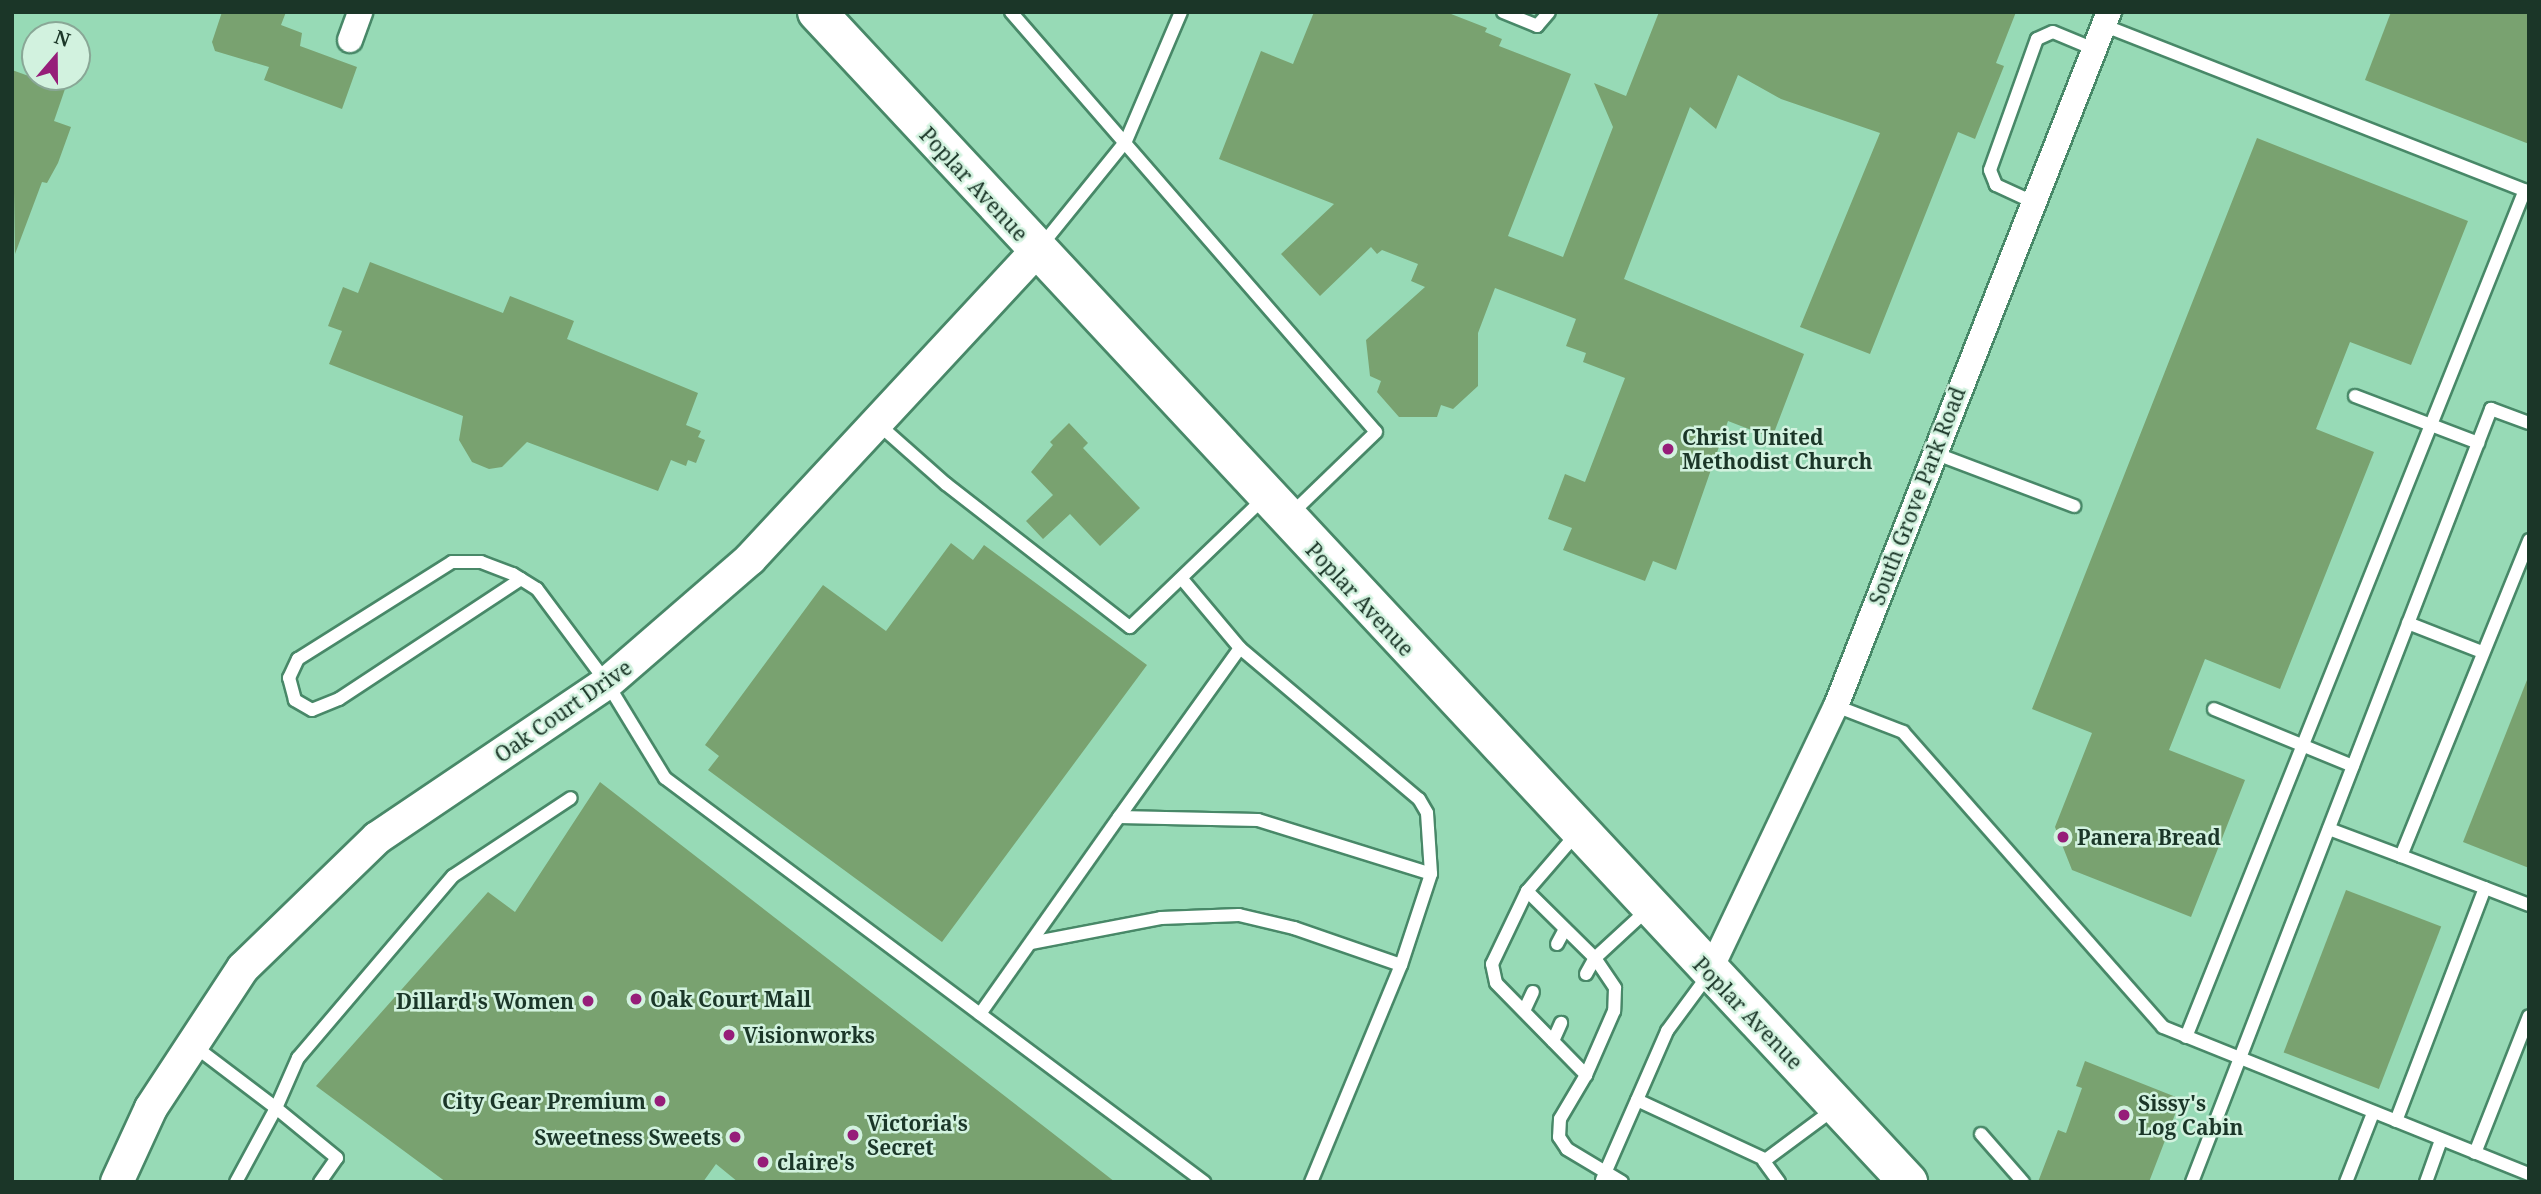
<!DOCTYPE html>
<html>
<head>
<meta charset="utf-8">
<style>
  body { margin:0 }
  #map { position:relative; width:2541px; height:1194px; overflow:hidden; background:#97dab6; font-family:"Noto Serif",serif }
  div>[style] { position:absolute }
  .building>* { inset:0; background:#79a270; transform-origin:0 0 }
  .roads { filter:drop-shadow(2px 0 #488868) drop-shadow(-2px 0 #488868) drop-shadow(0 2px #488868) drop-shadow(0 -2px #488868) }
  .service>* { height:12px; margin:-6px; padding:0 6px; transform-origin:6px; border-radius:6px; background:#fff }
  .minor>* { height:24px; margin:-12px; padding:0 12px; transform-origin:12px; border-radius:12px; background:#fff }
  .tertiary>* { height:32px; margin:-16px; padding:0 16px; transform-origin:16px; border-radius:16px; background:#fff }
  .primary>* { height:38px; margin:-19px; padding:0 19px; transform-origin:19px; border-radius:19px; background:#fff }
  .dots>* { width:19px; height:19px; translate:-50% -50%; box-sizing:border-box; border:4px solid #d2f2df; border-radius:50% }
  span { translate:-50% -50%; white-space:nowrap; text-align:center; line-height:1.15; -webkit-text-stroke:5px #d2f2df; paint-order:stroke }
  .street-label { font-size:21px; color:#1b3628 }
  .poi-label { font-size:21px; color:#1b3628; font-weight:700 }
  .left { translate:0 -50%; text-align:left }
  .right { translate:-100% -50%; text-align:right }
  .frame { position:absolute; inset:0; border:14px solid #1b3628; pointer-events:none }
  .north { position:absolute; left:21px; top:21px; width:70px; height:70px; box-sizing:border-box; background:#d2f2df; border:2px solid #89a796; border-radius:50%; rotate:20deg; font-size:19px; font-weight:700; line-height:28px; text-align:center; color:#1b3628 }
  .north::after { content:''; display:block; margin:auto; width:24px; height:32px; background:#961e79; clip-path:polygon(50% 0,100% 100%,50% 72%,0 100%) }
</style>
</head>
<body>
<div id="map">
  <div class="building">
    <i style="clip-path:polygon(222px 12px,286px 12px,281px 25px,302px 33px,300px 46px,357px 67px,342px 109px,264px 80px,269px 67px,215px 51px,212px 42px)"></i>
    <i style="clip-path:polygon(1314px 12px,1446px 12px,1487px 28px,1485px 32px,1502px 39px,1499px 46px,1571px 74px,1508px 236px,1563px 257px,1613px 127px,1594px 83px,1626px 96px,1659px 12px,2016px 12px,1996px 63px,2004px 66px,1975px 139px,1958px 132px,1870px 354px,1800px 327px,1880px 133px,1781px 99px,1738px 75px,1716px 129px,1690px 107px,1624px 279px,1804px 354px,1772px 438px,1728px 421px,1676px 570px,1653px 561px,1645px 581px,1563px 550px,1572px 528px,1548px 519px,1565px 474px,1585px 482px,1625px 378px,1583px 362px,1586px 353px,1566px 346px,1576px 319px,1495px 288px,1478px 333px,1478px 386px,1453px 409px,1441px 405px,1437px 417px,1399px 417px,1377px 392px,1381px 381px,1370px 376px,1366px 340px,1425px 287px,1411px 281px,1418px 264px,1382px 250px,1377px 254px,1371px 247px,1320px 296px,1281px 254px,1334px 204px,1219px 159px,1261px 51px,1293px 64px)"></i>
    <i style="clip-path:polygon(2391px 12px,2529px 12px,2529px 144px,2365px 80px)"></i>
    <i style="clip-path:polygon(12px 70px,65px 89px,54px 121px,71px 127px,58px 163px,47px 183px,42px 182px,15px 254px)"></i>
    <i style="clip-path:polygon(2257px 138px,2468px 221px,2411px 365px,2350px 342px,2316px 429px,2374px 452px,2280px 689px,2205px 659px,2169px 750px,2245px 780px,2191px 917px,2072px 870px,2055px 827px,2092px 733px,2032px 709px)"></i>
    <i style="clip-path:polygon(370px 262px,503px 313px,510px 296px,574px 321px,567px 339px,698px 393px,686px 425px,701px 431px,698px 437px,705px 440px,696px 463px,688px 460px,686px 466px,671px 460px,658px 491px,527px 442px,502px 467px,489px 469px,472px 462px,459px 440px,463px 416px,329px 364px,342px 331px,328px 326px,343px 287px,358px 293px)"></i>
    <i style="clip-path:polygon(1069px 423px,1088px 443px,1083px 448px,1140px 508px,1100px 546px,1070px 514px,1043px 539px,1026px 521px,1053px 495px,1031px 472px,1053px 445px,1050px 442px)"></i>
    <i style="clip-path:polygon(951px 543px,973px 560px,984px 545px,1147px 665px,942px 942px,708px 770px,719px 756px,705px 745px,823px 585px,886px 631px)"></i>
    <i style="clip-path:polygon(2527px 680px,2529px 680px,2529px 868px,2463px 842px)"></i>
    <i style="clip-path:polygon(600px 782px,1055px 1135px,1115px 1182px,738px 1182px,716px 1164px,703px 1182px,446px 1182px,316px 1086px,488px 892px,515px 912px)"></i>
    <i style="left:2346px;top:890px;width:102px;height:174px;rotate:21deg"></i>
    <i style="clip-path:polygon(2085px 1061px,2181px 1099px,2149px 1182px,2038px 1182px,2058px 1130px,2066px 1133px,2082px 1088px,2076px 1086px)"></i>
  </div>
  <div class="roads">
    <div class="service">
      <i style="left:1011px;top:12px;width:556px;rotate:49.01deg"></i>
      <i style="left:1376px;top:432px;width:118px;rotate:136deg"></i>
      <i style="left:1503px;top:12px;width:37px;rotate:22deg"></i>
      <i style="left:1537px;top:26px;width:18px;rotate:-49deg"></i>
      <i style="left:2103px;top:25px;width:458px;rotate:21.4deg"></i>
      <i style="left:2033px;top:202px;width:41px;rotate:-155.3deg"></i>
      <i style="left:1996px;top:185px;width:16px;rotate:-112deg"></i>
      <i style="left:1990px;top:170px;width:139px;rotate:-70.3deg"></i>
      <i style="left:2037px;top:39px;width:17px;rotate:-24deg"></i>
      <i style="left:2053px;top:32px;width:44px;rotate:22.5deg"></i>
      <i style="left:1041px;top:246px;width:135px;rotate:-51deg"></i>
      <i style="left:1126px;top:141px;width:140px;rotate:-66.9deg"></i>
      <i style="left:2355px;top:396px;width:132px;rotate:20.9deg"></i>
      <i style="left:877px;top:423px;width:92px;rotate:41.5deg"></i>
      <i style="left:946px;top:484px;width:233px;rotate:37.9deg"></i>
      <i style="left:1130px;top:627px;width:185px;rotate:-43.9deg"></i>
      <i style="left:1934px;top:453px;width:150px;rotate:20.7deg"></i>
      <i style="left:521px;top:579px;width:218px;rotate:146.6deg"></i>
      <i style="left:339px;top:699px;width:29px;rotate:158deg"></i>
      <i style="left:312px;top:710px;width:20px;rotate:-150deg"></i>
      <i style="left:295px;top:700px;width:23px;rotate:-105deg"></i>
      <i style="left:289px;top:678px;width:21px;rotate:-65deg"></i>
      <i style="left:298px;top:659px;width:182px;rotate:-32.2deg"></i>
      <i style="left:452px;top:562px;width:29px"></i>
      <i style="left:481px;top:562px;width:34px;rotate:21deg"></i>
      <i style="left:513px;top:574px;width:28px;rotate:32deg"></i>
      <i style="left:537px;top:589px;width:117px;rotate:53.3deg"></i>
      <i style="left:607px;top:683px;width:111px;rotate:58.6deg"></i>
      <i style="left:665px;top:778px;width:674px;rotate:36.85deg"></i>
      <i style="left:1182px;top:579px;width:90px;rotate:50deg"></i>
      <i style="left:1240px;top:648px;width:234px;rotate:40.2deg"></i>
      <i style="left:1419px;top:799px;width:16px;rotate:60deg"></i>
      <i style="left:1427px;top:813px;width:61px;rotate:86.2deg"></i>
      <i style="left:1431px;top:874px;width:96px;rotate:108.2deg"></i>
      <i style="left:1401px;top:965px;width:235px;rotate:112.5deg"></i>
      <i style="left:2408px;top:623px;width:79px;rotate:21.4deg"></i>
      <i style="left:1836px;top:706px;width:72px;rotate:21.2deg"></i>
      <i style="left:1903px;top:732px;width:393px;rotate:48.6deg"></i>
      <i style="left:2163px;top:1027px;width:394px;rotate:21.9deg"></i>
      <i style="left:2214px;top:709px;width:150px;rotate:22.3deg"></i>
      <i style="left:1119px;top:817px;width:208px;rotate:-54.4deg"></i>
      <i style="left:2329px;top:829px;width:77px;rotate:20.6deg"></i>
      <i style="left:1578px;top:832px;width:78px;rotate:130.8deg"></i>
      <i style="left:1527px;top:891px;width:95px;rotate:44.6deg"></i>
      <i style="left:1595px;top:958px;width:71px;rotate:-42.7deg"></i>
      <i style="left:2485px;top:888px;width:47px;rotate:21.1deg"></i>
      <i style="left:1527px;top:891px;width:81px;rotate:115.6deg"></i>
      <i style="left:1492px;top:964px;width:19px;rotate:78deg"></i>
      <i style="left:1496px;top:983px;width:129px;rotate:45.6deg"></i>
      <i style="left:1586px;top:1075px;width:51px;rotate:120.6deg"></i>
      <i style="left:1560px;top:1119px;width:18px;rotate:93deg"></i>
      <i style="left:1559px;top:1137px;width:14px;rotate:56deg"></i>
      <i style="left:1567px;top:1149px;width:64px;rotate:31deg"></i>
      <i style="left:1031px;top:943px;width:132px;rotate:-10.9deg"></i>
      <i style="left:1161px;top:918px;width:78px;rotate:-2.2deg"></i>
      <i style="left:1239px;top:915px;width:57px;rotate:13.3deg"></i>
      <i style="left:1294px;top:928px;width:113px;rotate:19.1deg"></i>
      <i style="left:1557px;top:944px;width:17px;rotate:-62deg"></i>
      <i style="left:1586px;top:974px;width:18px;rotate:-61deg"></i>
      <i style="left:1595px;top:958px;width:36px;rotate:56deg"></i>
      <i style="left:1615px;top:988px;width:23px;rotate:92deg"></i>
      <i style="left:1614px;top:1011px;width:70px;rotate:113.6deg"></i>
      <i style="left:1524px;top:1011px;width:21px;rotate:-65deg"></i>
      <i style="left:980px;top:1014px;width:241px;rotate:-54.8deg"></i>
      <i style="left:1119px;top:817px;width:139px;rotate:1.2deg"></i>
      <i style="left:1258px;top:820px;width:181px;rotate:17.3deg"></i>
      <i style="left:2186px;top:1037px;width:912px;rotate:-68.19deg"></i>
      <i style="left:1553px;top:1041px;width:20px;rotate:-66deg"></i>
      <i style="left:193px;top:1045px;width:104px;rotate:37.2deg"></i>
      <i style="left:276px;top:1108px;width:84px;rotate:118.4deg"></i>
      <i style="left:1637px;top:1100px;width:142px;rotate:24.9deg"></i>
      <i style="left:2396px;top:1121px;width:249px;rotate:-69.1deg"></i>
      <i style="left:2485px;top:888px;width:90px;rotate:-159.1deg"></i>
      <i style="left:2401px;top:856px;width:341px;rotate:-67.9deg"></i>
      <i style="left:1981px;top:1134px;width:64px;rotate:48.8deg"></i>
      <i style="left:2475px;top:1153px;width:147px;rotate:-68.5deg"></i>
      <i style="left:1602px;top:1180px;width:163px;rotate:-66.4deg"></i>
      <i style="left:1667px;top:1031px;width:71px;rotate:-53.6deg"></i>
      <i style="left:320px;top:1182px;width:29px;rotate:-55deg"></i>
      <i style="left:337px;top:1158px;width:79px;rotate:-140.7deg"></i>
      <i style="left:276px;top:1108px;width:55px;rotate:-66.3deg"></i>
      <i style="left:298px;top:1058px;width:239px;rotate:-49.6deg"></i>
      <i style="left:453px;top:876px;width:141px;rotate:-33.5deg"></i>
      <i style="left:1779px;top:1182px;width:26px;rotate:-126deg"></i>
      <i style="left:1764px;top:1161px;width:87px;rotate:-36.6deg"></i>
      <i style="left:2192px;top:1182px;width:829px;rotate:-68.85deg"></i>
      <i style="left:2491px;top:409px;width:40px;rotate:20.2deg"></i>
      <i style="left:2346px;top:1182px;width:74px;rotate:-68.6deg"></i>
      <i style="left:2426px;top:1182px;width:45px;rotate:-70.3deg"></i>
    </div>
    <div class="minor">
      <i style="left:350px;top:40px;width:30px;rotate:-70deg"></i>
      <i style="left:1709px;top:973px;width:296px;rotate:-64.6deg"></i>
      <i style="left:1836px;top:706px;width:746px;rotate:-68.53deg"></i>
    </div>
    <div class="tertiary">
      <i style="left:117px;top:1182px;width:81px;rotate:-65.3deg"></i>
      <i style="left:151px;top:1108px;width:168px;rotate:-56.7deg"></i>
      <i style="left:243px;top:968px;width:187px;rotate:-44.1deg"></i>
      <i style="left:377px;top:838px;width:277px;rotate:-34deg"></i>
      <i style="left:607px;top:683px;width:189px;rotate:-40.9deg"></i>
      <i style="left:750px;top:559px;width:420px;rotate:-47.1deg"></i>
    </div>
    <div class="primary">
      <i style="left:817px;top:12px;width:1600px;rotate:47deg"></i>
    </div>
  </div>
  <div class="dots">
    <i style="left:1668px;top:449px;background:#961e79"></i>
    <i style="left:2063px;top:837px;background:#961e79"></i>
    <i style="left:636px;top:999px;background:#961e79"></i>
    <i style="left:588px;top:1001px;background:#961e79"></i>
    <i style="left:729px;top:1035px;background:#961e79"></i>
    <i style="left:660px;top:1101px;background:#961e79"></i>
    <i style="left:2124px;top:1115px;background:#961e79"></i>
    <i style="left:853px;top:1135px;background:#961e79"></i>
    <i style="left:735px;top:1137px;background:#961e79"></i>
    <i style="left:763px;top:1162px;background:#961e79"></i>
  </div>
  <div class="street-label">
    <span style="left:974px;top:184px;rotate:47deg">Poplar Avenue</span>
    <span style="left:1917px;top:496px;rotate:-69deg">South Grove Park Road</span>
    <span style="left:1360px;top:599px;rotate:47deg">Poplar Avenue</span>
    <span style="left:563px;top:711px;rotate:-35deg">Oak Court Drive</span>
    <span style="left:1748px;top:1013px;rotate:46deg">Poplar Avenue</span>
  </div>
  <div class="poi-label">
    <span class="left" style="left:1682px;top:449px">Christ United<br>Methodist Church</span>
    <span class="left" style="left:2077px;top:837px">Panera Bread</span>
    <span class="left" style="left:650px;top:999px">Oak Court Mall</span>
    <span class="right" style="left:574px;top:1001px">Dillard's Women</span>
    <span class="left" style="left:743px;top:1035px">Visionworks</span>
    <span class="right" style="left:646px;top:1101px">City Gear Premium</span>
    <span class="left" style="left:2138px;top:1115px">Sissy's<br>Log Cabin</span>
    <span class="left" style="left:867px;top:1135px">Victoria's<br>Secret</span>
    <span class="right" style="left:721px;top:1137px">Sweetness Sweets</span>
    <span class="left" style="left:777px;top:1162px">claire's</span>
  </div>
  <div class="frame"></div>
  <div class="north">N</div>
</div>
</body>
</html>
